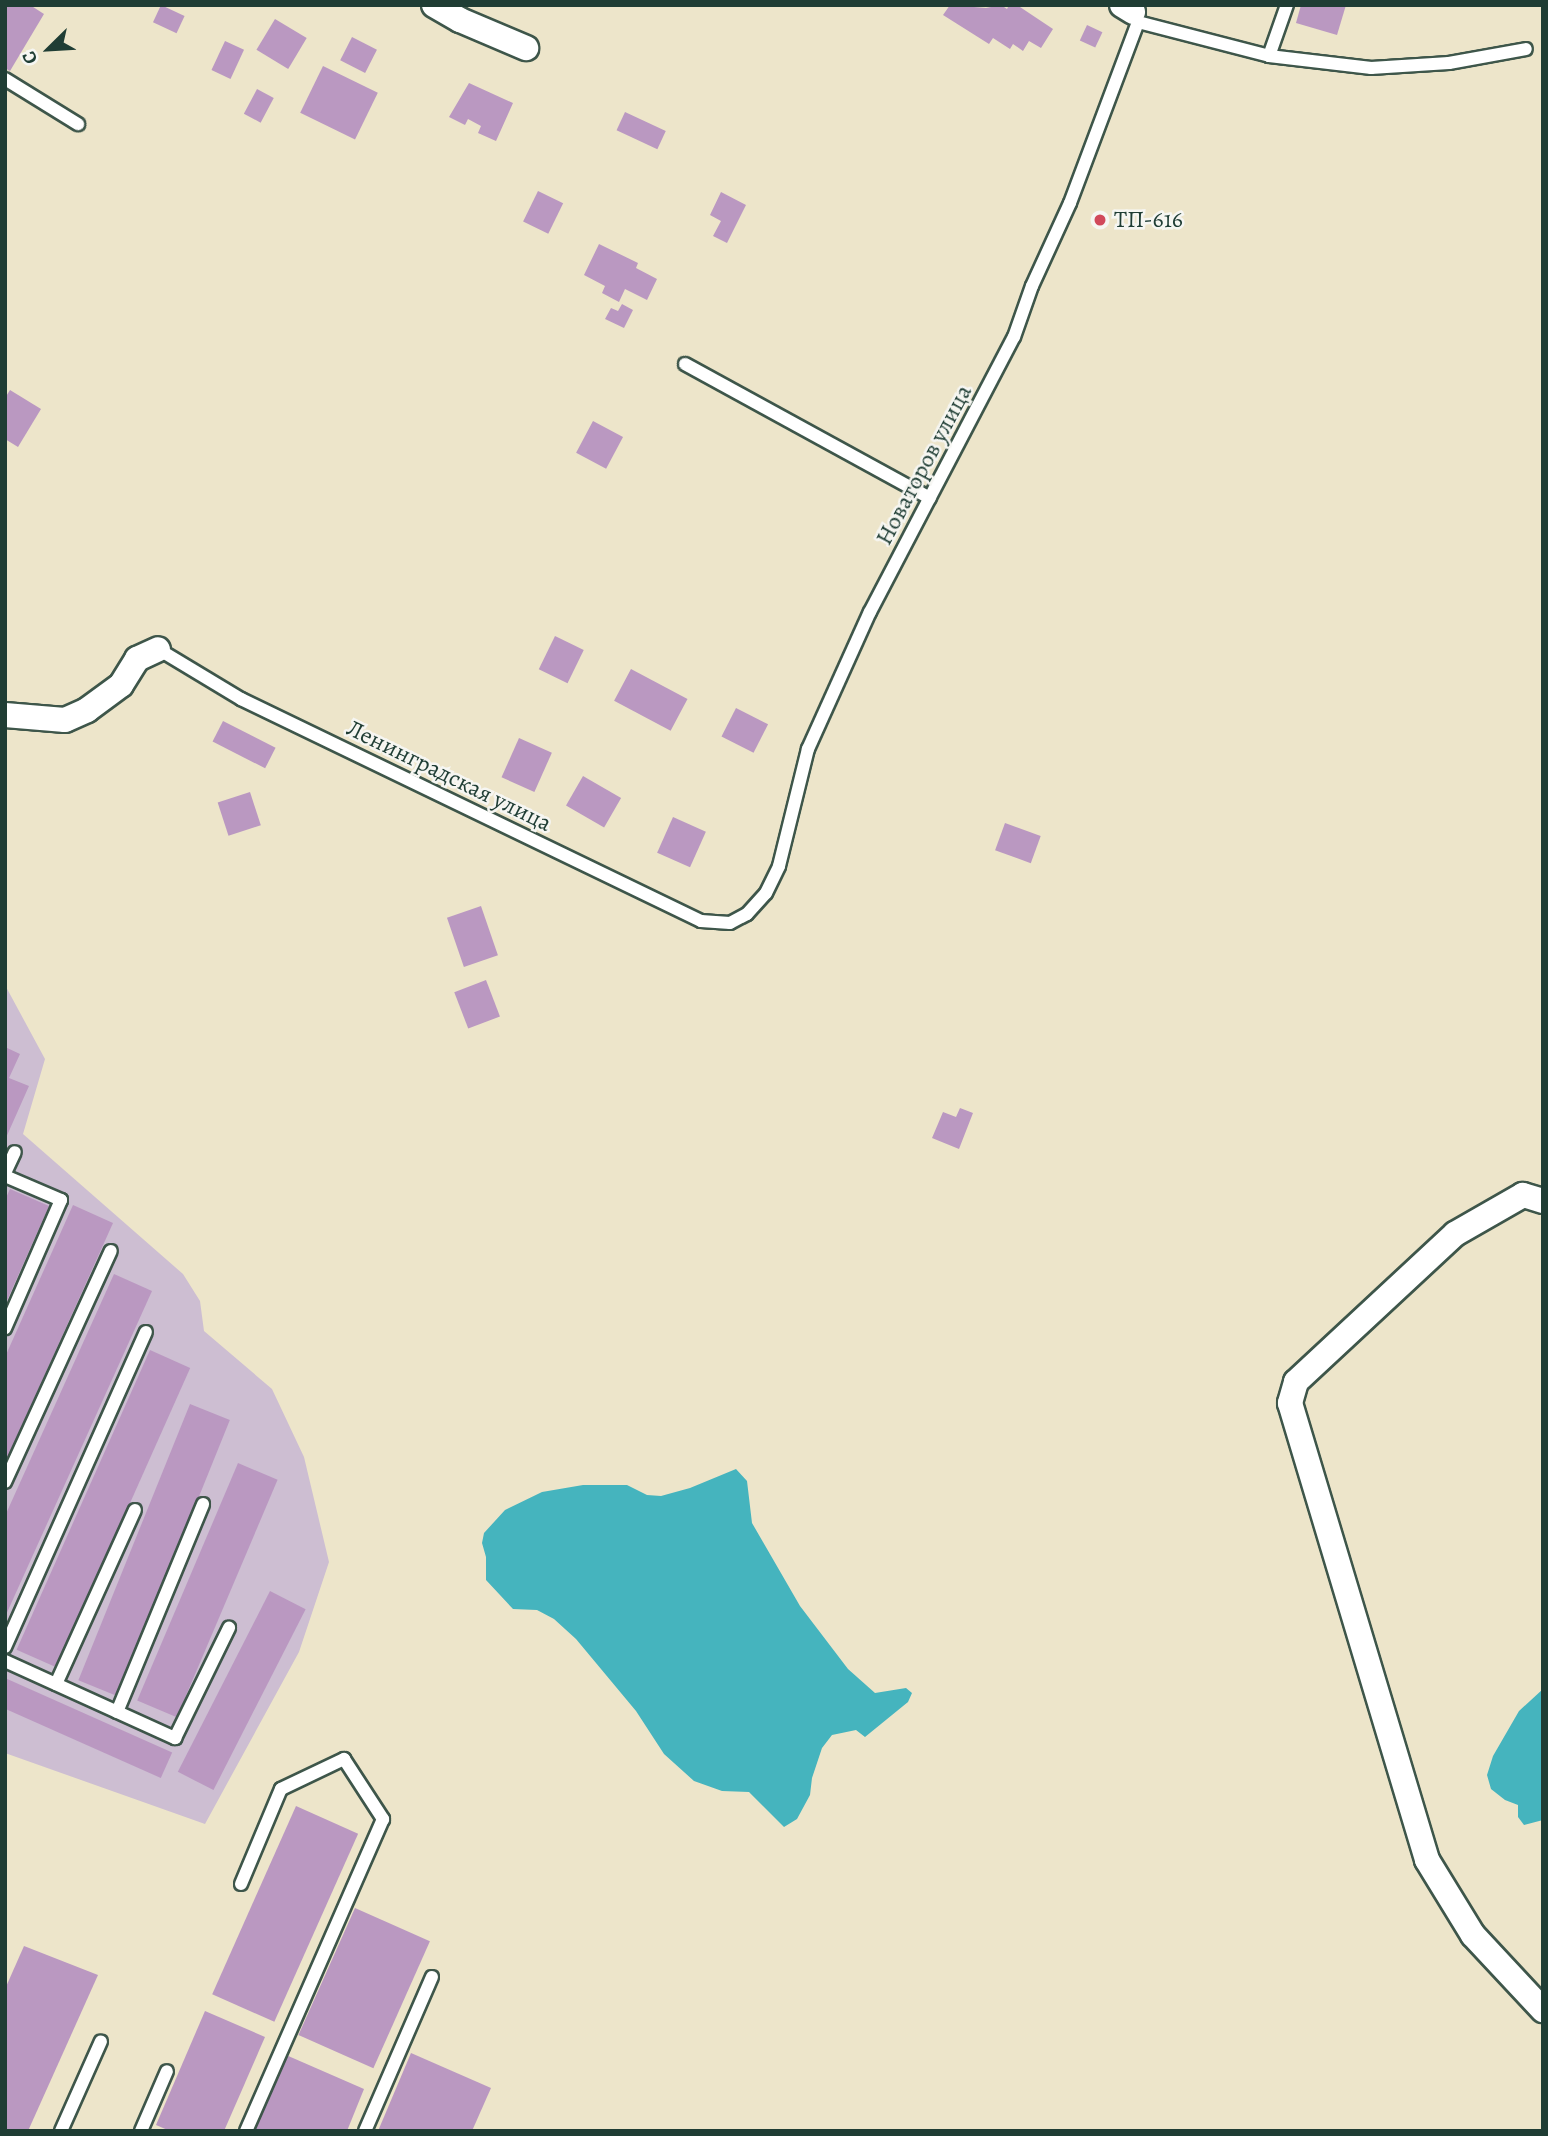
<!DOCTYPE html>
<html>
<head>
<meta charset="utf-8">
<style>
  body { margin:0 }
  #map { position:relative; width:1548px; height:2136px; overflow:hidden; background:#ede5ca; font-family:Alegreya,serif }
  div>[style] { position:absolute }
  .industrial>* { inset:0; background:#cdbed2 }
  .water>* { inset:0; background:#45b4be }
  .building>* { inset:0; background:#ba98c1; transform-origin:0 0 }
  .roads { filter:drop-shadow(2px 0 #3e564a) drop-shadow(-2px 0 #3e564a) drop-shadow(0 2px #3e564a) drop-shadow(0 -2px #3e564a) }
  .service>* { height:12px; margin:-6px; padding:0 6px; transform-origin:6px; border-radius:6px; background:#fff }
  .minor>* { height:24px; margin:-12px; padding:0 12px; transform-origin:12px; border-radius:12px; background:#fff }
  .dots>* { width:19px; height:19px; translate:-50% -50%; box-sizing:border-box; border:4px solid #f6f6f2; border-radius:50% }
  span { translate:-50% -50%; white-space:nowrap; text-align:center; line-height:1.15; -webkit-text-stroke:5px #f6f6f2; paint-order:stroke }
  .poi-label { font-size:24px; color:#1f3d34 }
  .left { translate:0 -50%; text-align:left }
  .street-label { font-size:24px; color:#1f3d34 }
  .frame { position:absolute; inset:0; border:7px solid #1f3d34; pointer-events:none }
  .north { position:absolute; left:14px; top:14px; width:70px; height:70px; -webkit-text-stroke:5px #f6f6f2; paint-order:stroke; rotate:246deg; font-size:19px; font-weight:700; line-height:28px; text-align:center; color:#1f3d34 }
  .north::after { content:''; display:block; margin:auto; width:24px; height:32px; background:#1f3d34; clip-path:polygon(50% 0,100% 100%,50% 72%,0 100%) }
</style>
</head>
<body>
<div id="map">
  <div class="industrial">
    <i style="clip-path:polygon(5px 985px,45px 1059px,23px 1134px,183px 1274px,200px 1301px,204px 1331px,272px 1389px,304px 1457px,329px 1562px,299px 1652px,205px 1824px,5px 1753px)"></i>
  </div>
  <div class="water">
    <i style="clip-path:polygon(736px 1469px,747px 1481px,752px 1523px,800px 1606px,848px 1669px,875px 1693px,906px 1688px,912px 1693px,908px 1702px,865px 1737px,856px 1730px,832px 1735px,822px 1748px,812px 1778px,810px 1795px,797px 1819px,784px 1827px,749px 1792px,722px 1791px,694px 1781px,664px 1754px,636px 1711px,576px 1639px,554px 1619px,537px 1610px,513px 1609px,486px 1580px,486px 1557px,482px 1543px,484px 1533px,505px 1510px,542px 1492px,583px 1485px,627px 1485px,647px 1495px,661px 1496px,690px 1488px)"></i>
    <i style="clip-path:polygon(1543px 1689px,1543px 1820px,1524px 1825px,1518px 1817px,1518px 1805px,1505px 1800px,1491px 1789px,1487px 1775px,1493px 1756px,1519px 1711px)"></i>
  </div>
  <div class="building">
    <i style="clip-path:polygon(5px 5px,30px 5px,44px 14px,10px 71px,5px 68px)"></i>
    <i style="left:161px;top:5px;width:26px;height:19px;rotate:25deg"></i>
    <i style="clip-path:polygon(950px 5px,986px 8px,1001px 5px,1007px 9px,1009px 5px,1017px 5px,1053px 29px,1041px 48px,1029px 41px,1023px 51px,1013px 44px,1010px 49px,993px 38px,989px 44px,943px 15px)"></i>
    <i style="clip-path:polygon(1301px 5px,1346px 5px,1337px 35px,1296px 23px)"></i>
    <i style="left:275px;top:19px;width:37px;height:36px;rotate:31deg"></i>
    <i style="left:1087px;top:25px;width:17px;height:17px;rotate:25deg"></i>
    <i style="left:352px;top:37px;width:28px;height:26px;rotate:27deg"></i>
    <i style="left:225px;top:41px;width:21px;height:32px;rotate:25deg"></i>
    <i style="left:323px;top:66px;width:61px;height:52px;rotate:26deg"></i>
    <i style="clip-path:polygon(469px 83px,513px 103px,496px 141px,478px 133px,481px 126px,468px 119px,465px 125px,449px 117px)"></i>
    <i style="left:257px;top:89px;width:19px;height:28px;rotate:28deg"></i>
    <i style="left:625px;top:112px;width:45px;height:20px;rotate:25deg"></i>
    <i style="left:538px;top:191px;width:28px;height:34px;rotate:26deg"></i>
    <i style="clip-path:polygon(721px 192px,746px 205px,727px 243px,713px 236px,721px 221px,710px 215px)"></i>
    <i style="clip-path:polygon(1103px 213px,1107px 221px,1097px 226px,1092px 219px)"></i>
    <i style="clip-path:polygon(599px 244px,638px 263px,636px 268px,657px 279px,647px 300px,625px 289px,619px 302px,602px 293px,605px 286px,584px 275px)"></i>
    <i style="clip-path:polygon(622px 304px,633px 310px,624px 328px,605px 319px,611px 308px,618px 311px)"></i>
    <i style="clip-path:polygon(10px 390px,41px 409px,18px 447px,5px 439px,5px 398px)"></i>
    <i style="left:593px;top:421px;width:34px;height:36px;rotate:28deg"></i>
    <i style="left:555px;top:636px;width:32px;height:37px;rotate:26deg"></i>
    <i style="left:631px;top:669px;width:64px;height:36px;rotate:28deg"></i>
    <i style="left:736px;top:708px;width:36px;height:32px;rotate:27deg"></i>
    <i style="left:223px;top:721px;width:59px;height:23px;rotate:27deg"></i>
    <i style="left:519px;top:738px;width:36px;height:43px;rotate:24deg"></i>
    <i style="left:583px;top:776px;width:44px;height:34px;rotate:30deg"></i>
    <i style="left:250px;top:792px;width:35px;height:34px;rotate:72deg"></i>
    <i style="left:673px;top:817px;width:36px;height:39px;rotate:24deg"></i>
    <i style="left:1005px;top:823px;width:38px;height:29px;rotate:20deg"></i>
    <i style="left:481px;top:906px;width:52px;height:36px;rotate:71deg"></i>
    <i style="left:486px;top:980px;width:39px;height:34px;rotate:69deg"></i>
    <i style="clip-path:polygon(5px 1047px,20px 1054px,9px 1078px,29px 1086px,5px 1140px)"></i>
    <i style="clip-path:polygon(960px 1108px,973px 1113px,959px 1149px,932px 1138px,943px 1112px,956px 1117px)"></i>
    <i style="clip-path:polygon(10px 1189px,49px 1206px,5px 1305px,5px 1200px)"></i>
    <i style="clip-path:polygon(73px 1205px,113px 1223px,5px 1463px,5px 1357px)"></i>
    <i style="clip-path:polygon(114px 1274px,152px 1291px,5px 1617px,5px 1516px)"></i>
    <i style="left:150px;top:1350px;width:44px;height:328px;rotate:24deg"></i>
    <i style="left:190px;top:1404px;width:43px;height:298px;rotate:22deg"></i>
    <i style="left:238px;top:1463px;width:43px;height:258px;rotate:23deg"></i>
    <i style="left:270px;top:1591px;width:40px;height:203px;rotate:27deg"></i>
    <i style="left:5px;top:1678px;width:183px;height:28px;rotate:24deg"></i>
    <i style="left:296px;top:1806px;width:68px;height:206px;rotate:24deg"></i>
    <i style="left:355px;top:1908px;width:82px;height:139px;rotate:24deg"></i>
    <i style="clip-path:polygon(24px 1946px,98px 1975px,28px 2131px,8px 2131px,5px 2129px,5px 1989px)"></i>
    <i style="clip-path:polygon(205px 2011px,265px 2037px,224px 2131px,170px 2131px,156px 2125px)"></i>
    <i style="clip-path:polygon(411px 2053px,491px 2088px,472px 2131px,378px 2131px)"></i>
    <i style="clip-path:polygon(286px 2055px,364px 2089px,347px 2131px,254px 2131px)"></i>
  </div>
  <div class="roads">
    <div class="service">
      <i style="left:1138px;top:22px;width:135px;rotate:14.5deg"></i>
      <i style="left:1269px;top:56px;width:103px;rotate:6.7deg"></i>
      <i style="left:1371px;top:68px;width:78px;rotate:-3.7deg"></i>
      <i style="left:1449px;top:63px;width:78px;rotate:-10.3deg"></i>
      <i style="left:1269px;top:56px;width:54px;rotate:-70.6deg"></i>
      <i style="left:5px;top:79px;width:86px;rotate:31.7deg"></i>
      <i style="left:685px;top:364px;width:279px;rotate:28.7deg"></i>
      <i style="left:158px;top:649px;width:97px;rotate:31.1deg"></i>
      <i style="left:241px;top:699px;width:511px;rotate:25.76deg"></i>
      <i style="left:701px;top:921px;width:29px;rotate:4deg"></i>
      <i style="left:730px;top:923px;width:19px;rotate:-28deg"></i>
      <i style="left:747px;top:914px;width:28px;rotate:-48deg"></i>
      <i style="left:766px;top:893px;width:30px;rotate:-64deg"></i>
      <i style="left:779px;top:866px;width:121px;rotate:-76.1deg"></i>
      <i style="left:808px;top:749px;width:150px;rotate:-65.7deg"></i>
      <i style="left:870px;top:612px;width:310px;rotate:-62.4deg"></i>
      <i style="left:1014px;top:337px;width:54px;rotate:-70.6deg"></i>
      <i style="left:1032px;top:286px;width:91px;rotate:-65.4deg"></i>
      <i style="left:1070px;top:203px;width:193px;rotate:-69.4deg"></i>
      <i style="left:1138px;top:22px;width:11px;rotate:-117deg"></i>
      <i style="left:5px;top:1173px;width:23px;rotate:-65deg"></i>
      <i style="left:5px;top:1176px;width:61px;rotate:23.2deg"></i>
      <i style="left:61px;top:1200px;width:140px;rotate:113.6deg"></i>
      <i style="left:5px;top:1482px;width:254px;rotate:-65.4deg"></i>
      <i style="left:5px;top:1647px;width:345px;rotate:-65.9deg"></i>
      <i style="left:5px;top:1661px;width:187px;rotate:24.4deg"></i>
      <i style="left:175px;top:1738px;width:123px;rotate:-63.9deg"></i>
      <i style="left:56px;top:1684px;width:191px;rotate:-65.6deg"></i>
      <i style="left:117px;top:1712px;width:225px;rotate:-67.5deg"></i>
      <i style="left:241px;top:1884px;width:103px;rotate:-67.2deg"></i>
      <i style="left:281px;top:1789px;width:70px;rotate:-25.5deg"></i>
      <i style="left:344px;top:1759px;width:72px;rotate:57deg"></i>
      <i style="left:383px;top:1819px;width:341px;rotate:113.7deg"></i>
      <i style="left:61px;top:2131px;width:98px;rotate:-66deg"></i>
      <i style="left:141px;top:2131px;width:65px;rotate:-66.6deg"></i>
      <i style="left:365px;top:2131px;width:168px;rotate:-66.5deg"></i>
    </div>
    <div class="minor">
      <i style="left:434px;top:5px;width:30px;rotate:30deg"></i>
      <i style="left:460px;top:20px;width:72px;rotate:23deg"></i>
      <i style="left:1122px;top:5px;width:13px;rotate:32deg"></i>
      <i style="left:5px;top:715px;width:60px;rotate:4.8deg"></i>
      <i style="left:65px;top:720px;width:24px;rotate:-24deg"></i>
      <i style="left:87px;top:710px;width:42px;rotate:-36.3deg"></i>
      <i style="left:121px;top:685px;width:31px;rotate:-58deg"></i>
      <i style="left:137px;top:659px;width:23px;rotate:-25deg"></i>
      <i style="left:1543px;top:1201px;width:21px;rotate:-163deg"></i>
      <i style="left:1523px;top:1195px;width:78px;rotate:150.2deg"></i>
      <i style="left:1455px;top:1234px;width:217px;rotate:137.1deg"></i>
      <i style="left:1296px;top:1382px;width:22px;rotate:106deg"></i>
      <i style="left:1290px;top:1403px;width:477px;rotate:73.3deg"></i>
      <i style="left:1427px;top:1860px;width:88px;rotate:58.5deg"></i>
      <i style="left:1473px;top:1935px;width:103px;rotate:47deg"></i>
    </div>
  </div>
  <div class="dots">
    <i style="left:1100px;top:220px;background:#d1495b"></i>
  </div>
  <div class="poi-label">
    <span class="left" style="left:1114px;top:220px">ТП-616</span>
  </div>
  <div class="street-label">
    <span style="left:924px;top:465px;rotate:-62deg">Новаторов улица</span>
    <span style="left:449px;top:776px;rotate:26deg">Ленинградская улица</span>
  </div>
  <div class="frame"></div>
  <div class="north">С</div>
</div>
</body>
</html>
